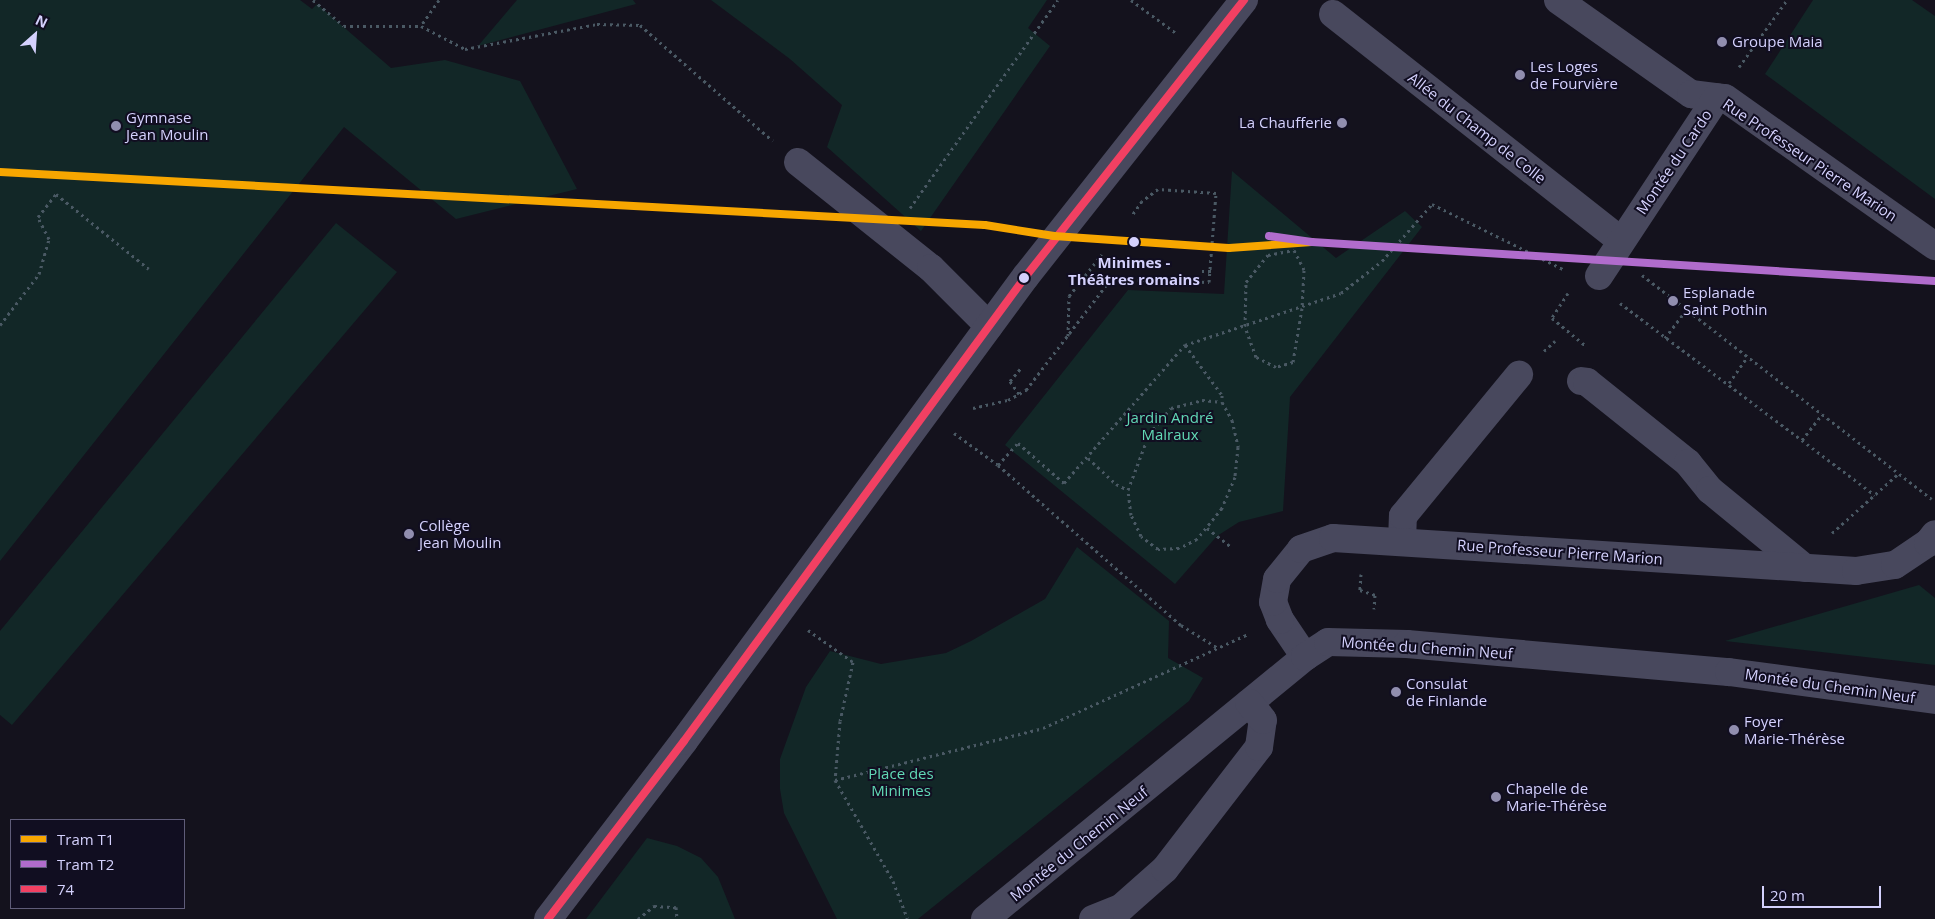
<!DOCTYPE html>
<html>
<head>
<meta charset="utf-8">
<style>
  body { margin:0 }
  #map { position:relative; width:1935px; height:919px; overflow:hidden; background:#14121d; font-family:"Open Sans",sans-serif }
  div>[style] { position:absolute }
  .green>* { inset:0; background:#122727 }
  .path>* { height:3px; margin-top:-1.5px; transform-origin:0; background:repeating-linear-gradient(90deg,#4a5964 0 2.5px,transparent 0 6.5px) }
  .minor>* { height:28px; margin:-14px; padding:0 14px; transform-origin:14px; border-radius:14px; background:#48485d }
  .bus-1>* { height:8px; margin:-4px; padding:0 4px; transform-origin:4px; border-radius:4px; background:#f24062 }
  .tram-1>* { height:8px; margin:-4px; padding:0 4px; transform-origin:4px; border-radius:4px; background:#f7a600 }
  .tram-2>* { height:8px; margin:-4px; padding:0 4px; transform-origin:4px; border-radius:4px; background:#b06ccc }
  .dots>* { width:14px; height:14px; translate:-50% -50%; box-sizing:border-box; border:2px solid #110e21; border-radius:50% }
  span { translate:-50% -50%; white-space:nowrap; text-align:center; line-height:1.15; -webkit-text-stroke:4px #110e21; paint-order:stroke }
  .poi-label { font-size:15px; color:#d4d1fd }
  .left { translate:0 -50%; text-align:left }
  .right { translate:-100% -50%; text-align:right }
  .street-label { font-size:15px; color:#d4d1fd }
  .stop-label { font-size:15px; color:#d4d1fd; font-weight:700 }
  .park-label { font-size:15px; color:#61d8b5 }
  .legend { position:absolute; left:10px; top:819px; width:175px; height:90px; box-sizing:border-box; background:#110e21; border:1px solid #5f5c79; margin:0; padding:6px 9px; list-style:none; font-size:15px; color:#d4d1fd }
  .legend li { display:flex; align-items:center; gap:10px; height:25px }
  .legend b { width:25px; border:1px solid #5f5c79 }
  .north { position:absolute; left:10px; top:10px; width:50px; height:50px; -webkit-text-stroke:4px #110e21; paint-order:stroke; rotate:26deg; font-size:14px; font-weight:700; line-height:20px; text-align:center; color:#d4d1fd }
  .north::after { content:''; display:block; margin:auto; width:18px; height:22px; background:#d4d1fd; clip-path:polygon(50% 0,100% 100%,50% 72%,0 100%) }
  .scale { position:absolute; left:1762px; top:886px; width:119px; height:22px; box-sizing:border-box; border:2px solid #d4d1fd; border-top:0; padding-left:6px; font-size:15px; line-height:18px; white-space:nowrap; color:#d4d1fd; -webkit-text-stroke:4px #110e21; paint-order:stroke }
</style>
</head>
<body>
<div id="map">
  <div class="green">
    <i style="clip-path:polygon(0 0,300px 0,312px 9px,317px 4px,391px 68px,445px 60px,520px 81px,577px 189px,456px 219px,344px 127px,0 561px)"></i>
    <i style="clip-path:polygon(517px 0,633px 0,636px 4px,478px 46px)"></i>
    <i style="clip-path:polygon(711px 0,1047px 0,1028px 28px,1050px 46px,921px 231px,827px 147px,842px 105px,790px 59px)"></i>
    <i style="clip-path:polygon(1813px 0,1912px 0,1935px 16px,1935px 199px,1765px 74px)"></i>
    <i style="clip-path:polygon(1232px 171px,1336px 258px,1405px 211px,1422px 227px,1290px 397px,1283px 511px,1239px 522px,1217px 536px,1175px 584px,1005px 445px,1128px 290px,1224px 294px)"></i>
    <i style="clip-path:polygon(336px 223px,397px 272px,12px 725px,0 715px,0 631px)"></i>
    <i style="clip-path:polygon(1077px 547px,1169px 621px,1168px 658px,1203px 678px,1189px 701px,918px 919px,837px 919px,784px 813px,780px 789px,780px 759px,806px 687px,830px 651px,881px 664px,946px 653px,971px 641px,1045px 599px)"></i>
    <i style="clip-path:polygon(1919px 585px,1935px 598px,1935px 665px,1725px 641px)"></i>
    <i style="clip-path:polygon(647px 838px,677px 846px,701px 858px,718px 877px,735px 919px,586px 919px)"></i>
  </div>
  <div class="path">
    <i style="left:313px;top:0;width:40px;rotate:40deg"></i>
    <i style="left:344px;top:26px;width:77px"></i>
    <i style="left:439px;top:0;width:32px;rotate:125deg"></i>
    <i style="left:421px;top:26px;width:50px;rotate:27.6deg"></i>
    <i style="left:465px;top:49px;width:134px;rotate:-10.7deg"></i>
    <i style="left:597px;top:24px;width:43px;rotate:1.3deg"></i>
    <i style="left:640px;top:25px;width:176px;rotate:41.1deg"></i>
    <i style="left:1131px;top:0;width:56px;rotate:36.3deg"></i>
    <i style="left:1739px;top:67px;width:82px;rotate:-54.4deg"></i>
    <i style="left:910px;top:208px;width:255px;rotate:-54.6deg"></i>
    <i style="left:1294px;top:250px;width:22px;rotate:63deg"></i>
    <i style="left:1304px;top:270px;width:38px;rotate:93deg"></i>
    <i style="left:1302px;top:308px;width:55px;rotate:99.5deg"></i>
    <i style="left:1293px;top:362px;width:18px;rotate:164deg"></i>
    <i style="left:1276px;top:367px;width:22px;rotate:-153deg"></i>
    <i style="left:1256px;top:357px;width:33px;rotate:-110deg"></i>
    <i style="left:1245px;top:326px;width:44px;rotate:-88.7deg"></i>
    <i style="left:1246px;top:282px;width:35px;rotate:-51deg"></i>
    <i style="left:1268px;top:255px;width:26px;rotate:-11deg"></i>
    <i style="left:1202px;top:271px;width:9px"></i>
    <i style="left:1642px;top:275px;width:366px;rotate:37.7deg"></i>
    <i style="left:1568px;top:293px;width:30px;rotate:123deg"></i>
    <i style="left:1552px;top:318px;width:44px;rotate:39.5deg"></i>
    <i style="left:1620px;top:303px;width:319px;rotate:37deg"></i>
    <i style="left:0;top:325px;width:64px;rotate:-52.6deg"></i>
    <i style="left:39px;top:274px;width:36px;rotate:-74deg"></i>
    <i style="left:49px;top:239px;width:25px;rotate:-117deg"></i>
    <i style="left:38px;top:217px;width:29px;rotate:-52deg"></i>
    <i style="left:56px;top:194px;width:119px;rotate:38.9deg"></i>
    <i style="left:1068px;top:336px;width:40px;rotate:-88.6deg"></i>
    <i style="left:1069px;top:296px;width:53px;rotate:-51.8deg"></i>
    <i style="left:1665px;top:338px;width:35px;rotate:-53deg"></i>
    <i style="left:1185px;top:345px;width:62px;rotate:53.5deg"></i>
    <i style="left:1222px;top:395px;width:7px;rotate:90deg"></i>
    <i style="left:1544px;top:351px;width:15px;rotate:-42deg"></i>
    <i style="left:1729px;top:383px;width:32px;rotate:-55deg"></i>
    <i style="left:1019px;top:394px;width:16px;rotate:-125deg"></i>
    <i style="left:1010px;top:381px;width:16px;rotate:-50deg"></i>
    <i style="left:1202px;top:400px;width:20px;rotate:6deg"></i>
    <i style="left:1222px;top:402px;width:21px;rotate:61deg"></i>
    <i style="left:1232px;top:420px;width:28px;rotate:77deg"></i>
    <i style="left:1238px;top:447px;width:30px;rotate:96deg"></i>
    <i style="left:1235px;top:477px;width:34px;rotate:113deg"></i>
    <i style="left:1222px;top:508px;width:40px;rotate:129deg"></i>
    <i style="left:1197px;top:539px;width:20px;rotate:153deg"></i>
    <i style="left:1179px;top:548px;width:21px;rotate:177deg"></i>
    <i style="left:1158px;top:549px;width:21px;rotate:-143deg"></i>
    <i style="left:1141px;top:536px;width:23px;rotate:-115deg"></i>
    <i style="left:1131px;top:515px;width:25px;rotate:-97deg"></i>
    <i style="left:1128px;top:490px;width:60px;rotate:-69.4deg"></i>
    <i style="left:1149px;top:434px;width:34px;rotate:-50deg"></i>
    <i style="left:1171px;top:408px;width:32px;rotate:-14deg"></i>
    <i style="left:973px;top:408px;width:36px;rotate:-13deg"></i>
    <i style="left:1008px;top:400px;width:21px;rotate:-29deg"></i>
    <i style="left:1026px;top:390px;width:140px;rotate:-52.6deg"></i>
    <i style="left:1111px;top:279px;width:98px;rotate:1.8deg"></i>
    <i style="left:1209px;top:282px;width:89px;rotate:-85.5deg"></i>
    <i style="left:1216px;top:193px;width:58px;rotate:-176.1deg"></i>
    <i style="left:1158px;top:189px;width:20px;rotate:143deg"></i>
    <i style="left:1142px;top:201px;width:16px;rotate:125deg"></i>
    <i style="left:954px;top:433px;width:54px;rotate:36deg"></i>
    <i style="left:998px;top:465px;width:243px;rotate:41.2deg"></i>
    <i style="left:1181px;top:625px;width:44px;rotate:31.9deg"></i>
    <i style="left:1802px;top:440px;width:33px;rotate:-52deg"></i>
    <i style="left:1088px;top:458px;width:38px;rotate:43deg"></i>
    <i style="left:1116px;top:484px;width:13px;rotate:27deg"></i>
    <i style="left:998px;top:465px;width:30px;rotate:-48deg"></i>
    <i style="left:1018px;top:443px;width:61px;rotate:41deg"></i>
    <i style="left:1064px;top:483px;width:184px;rotate:-48.8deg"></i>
    <i style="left:1185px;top:345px;width:164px;rotate:-18.4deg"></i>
    <i style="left:1341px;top:293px;width:52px;rotate:-38deg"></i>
    <i style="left:1382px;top:261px;width:76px;rotate:-48.7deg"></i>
    <i style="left:1432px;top:204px;width:148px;rotate:26.4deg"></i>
    <i style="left:1207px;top:528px;width:31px;rotate:38deg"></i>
    <i style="left:1832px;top:533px;width:89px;rotate:-41.8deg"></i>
    <i style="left:1361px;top:574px;width:16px;rotate:94deg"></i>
    <i style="left:1360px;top:590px;width:16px;rotate:18deg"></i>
    <i style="left:1375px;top:595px;width:14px;rotate:94deg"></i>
    <i style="left:808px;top:630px;width:55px;rotate:35.4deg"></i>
    <i style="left:853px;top:662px;width:60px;rotate:102.4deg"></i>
    <i style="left:840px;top:721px;width:59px;rotate:94.8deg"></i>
    <i style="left:835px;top:780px;width:116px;rotate:60.1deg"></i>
    <i style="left:893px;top:881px;width:40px;rotate:69deg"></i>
    <i style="left:835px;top:780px;width:214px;rotate:-14deg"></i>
    <i style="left:1043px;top:728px;width:226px;rotate:-24.6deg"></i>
    <i style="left:638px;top:919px;width:21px;rotate:-39deg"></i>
    <i style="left:654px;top:906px;width:22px;rotate:3deg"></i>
    <i style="left:676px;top:907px;width:12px;rotate:85deg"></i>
  </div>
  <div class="minor">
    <i style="left:1558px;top:0;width:163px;rotate:35.3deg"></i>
    <i style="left:1691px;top:94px;width:34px;rotate:7deg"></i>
    <i style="left:1725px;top:98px;width:257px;rotate:35.2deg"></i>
    <i style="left:1333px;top:14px;width:367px;rotate:38.2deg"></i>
    <i style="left:798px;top:162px;width:170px;rotate:38.6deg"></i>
    <i style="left:931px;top:268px;width:82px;rotate:45deg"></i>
    <i style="left:1599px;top:276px;width:214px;rotate:-56.6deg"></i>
    <i style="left:1581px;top:381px;width:6px;rotate:9deg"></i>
    <i style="left:1587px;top:382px;width:129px;rotate:38.7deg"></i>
    <i style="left:1688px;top:463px;width:35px;rotate:51deg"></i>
    <i style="left:1710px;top:490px;width:123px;rotate:39.4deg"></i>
    <i style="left:1402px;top:542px;width:26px;rotate:-88deg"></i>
    <i style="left:1403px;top:516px;width:183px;rotate:-50.6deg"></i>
    <i style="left:1305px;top:657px;width:45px;rotate:-124deg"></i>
    <i style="left:1280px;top:620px;width:19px;rotate:-111deg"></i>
    <i style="left:1273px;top:602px;width:23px;rotate:-80deg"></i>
    <i style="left:1277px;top:579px;width:38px;rotate:-51deg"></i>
    <i style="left:1301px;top:549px;width:34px;rotate:-19deg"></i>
    <i style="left:1333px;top:538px;width:524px;rotate:3.61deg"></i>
    <i style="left:1856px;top:571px;width:39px;rotate:-9deg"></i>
    <i style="left:1895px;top:565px;width:40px;rotate:-34deg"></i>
    <i style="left:1928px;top:543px;width:11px;rotate:-52deg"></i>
    <i style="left:548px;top:919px;width:224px;rotate:-52.6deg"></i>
    <i style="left:684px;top:741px;width:577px;rotate:-53.67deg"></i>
    <i style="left:1026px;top:276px;width:352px;rotate:-51.7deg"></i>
    <i style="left:985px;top:919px;width:414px;rotate:-39.3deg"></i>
    <i style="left:1305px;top:657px;width:27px;rotate:-33deg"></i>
    <i style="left:1328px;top:642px;width:79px;rotate:1.5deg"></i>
    <i style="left:1407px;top:644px;width:323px;rotate:5deg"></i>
    <i style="left:1729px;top:672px;width:208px;rotate:7.7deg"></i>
    <i style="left:1093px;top:919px;width:31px;rotate:-22deg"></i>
    <i style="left:1122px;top:907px;width:57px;rotate:-41.5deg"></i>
    <i style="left:1165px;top:869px;width:154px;rotate:-52.4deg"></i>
    <i style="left:1259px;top:747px;width:27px;rotate:-82deg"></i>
    <i style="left:1263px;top:720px;width:22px;rotate:-129deg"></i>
  </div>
  <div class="bus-1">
    <i style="left:548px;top:919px;width:224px;rotate:-52.6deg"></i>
    <i style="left:684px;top:741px;width:577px;rotate:-53.67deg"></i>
    <i style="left:1026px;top:276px;width:352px;rotate:-51.7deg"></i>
  </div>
  <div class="tram-1">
    <i style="left:0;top:172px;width:986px;rotate:3.08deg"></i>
    <i style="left:985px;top:225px;width:70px;rotate:9.1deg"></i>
    <i style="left:1054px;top:236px;width:175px;rotate:3.9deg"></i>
    <i style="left:1229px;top:248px;width:83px;rotate:-4.1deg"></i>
  </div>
  <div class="tram-2">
    <i style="left:1269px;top:236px;width:43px;rotate:7.9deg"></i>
    <i style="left:1312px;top:242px;width:624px;rotate:3.58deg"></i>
  </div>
  <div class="dots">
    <i style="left:1722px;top:42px;background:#918eaf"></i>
    <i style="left:1520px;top:75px;background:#918eaf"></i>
    <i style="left:1342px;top:123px;background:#918eaf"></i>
    <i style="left:116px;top:126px;background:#918eaf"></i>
    <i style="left:1134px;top:242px;background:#d4d1fd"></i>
    <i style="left:1024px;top:278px;background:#d4d1fd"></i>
    <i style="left:1673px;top:301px;background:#918eaf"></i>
    <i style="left:409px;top:534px;background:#918eaf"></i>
    <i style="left:1396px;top:692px;background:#918eaf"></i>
    <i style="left:1734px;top:730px;background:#918eaf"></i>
    <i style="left:1496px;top:797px;background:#918eaf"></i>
  </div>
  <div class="poi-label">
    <span class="left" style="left:1732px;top:42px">Groupe Maia</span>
    <span class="left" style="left:1530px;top:75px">Les Loges<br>de Fourvière</span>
    <span class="left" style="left:126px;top:126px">Gymnase<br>Jean Moulin</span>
    <span class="right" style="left:1332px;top:123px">La Chaufferie</span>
    <span class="left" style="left:1683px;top:301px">Esplanade<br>Saint Pothin</span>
    <span class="left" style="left:419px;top:534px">Collège<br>Jean Moulin</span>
    <span class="left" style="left:1406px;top:692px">Consulat<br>de Finlande</span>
    <span class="left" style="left:1744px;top:730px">Foyer<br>Marie-Thérèse</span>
    <span class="left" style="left:1506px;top:797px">Chapelle de<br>Marie-Thérèse</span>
  </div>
  <div class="street-label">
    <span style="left:1477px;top:128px;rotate:38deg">Allée du Champ de Colle</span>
    <span style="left:1810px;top:160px;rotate:34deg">Rue Professeur Pierre Marion</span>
    <span style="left:1674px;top:162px;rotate:-56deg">Montée du Cardo</span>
    <span style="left:1560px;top:552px;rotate:4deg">Rue Professeur Pierre Marion</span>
    <span style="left:1427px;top:648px;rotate:4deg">Montée du Chemin Neuf</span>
    <span style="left:1830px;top:686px;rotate:8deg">Montée du Chemin Neuf</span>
    <span style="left:1079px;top:844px;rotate:-39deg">Montée du Chemin Neuf</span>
  </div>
  <div class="stop-label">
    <span style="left:1134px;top:271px">Minimes -<br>Théâtres romains</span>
  </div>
  <div class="park-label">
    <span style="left:1170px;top:426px">Jardin André<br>Malraux</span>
    <span style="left:901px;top:782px">Place des<br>Minimes</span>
  </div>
  <ul class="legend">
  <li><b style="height:6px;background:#f7a600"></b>Tram T1</li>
  <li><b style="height:6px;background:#b06ccc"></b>Tram T2</li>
  <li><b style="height:6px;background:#f24062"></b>74</li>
  </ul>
  <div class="north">N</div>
  <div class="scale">20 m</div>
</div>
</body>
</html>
